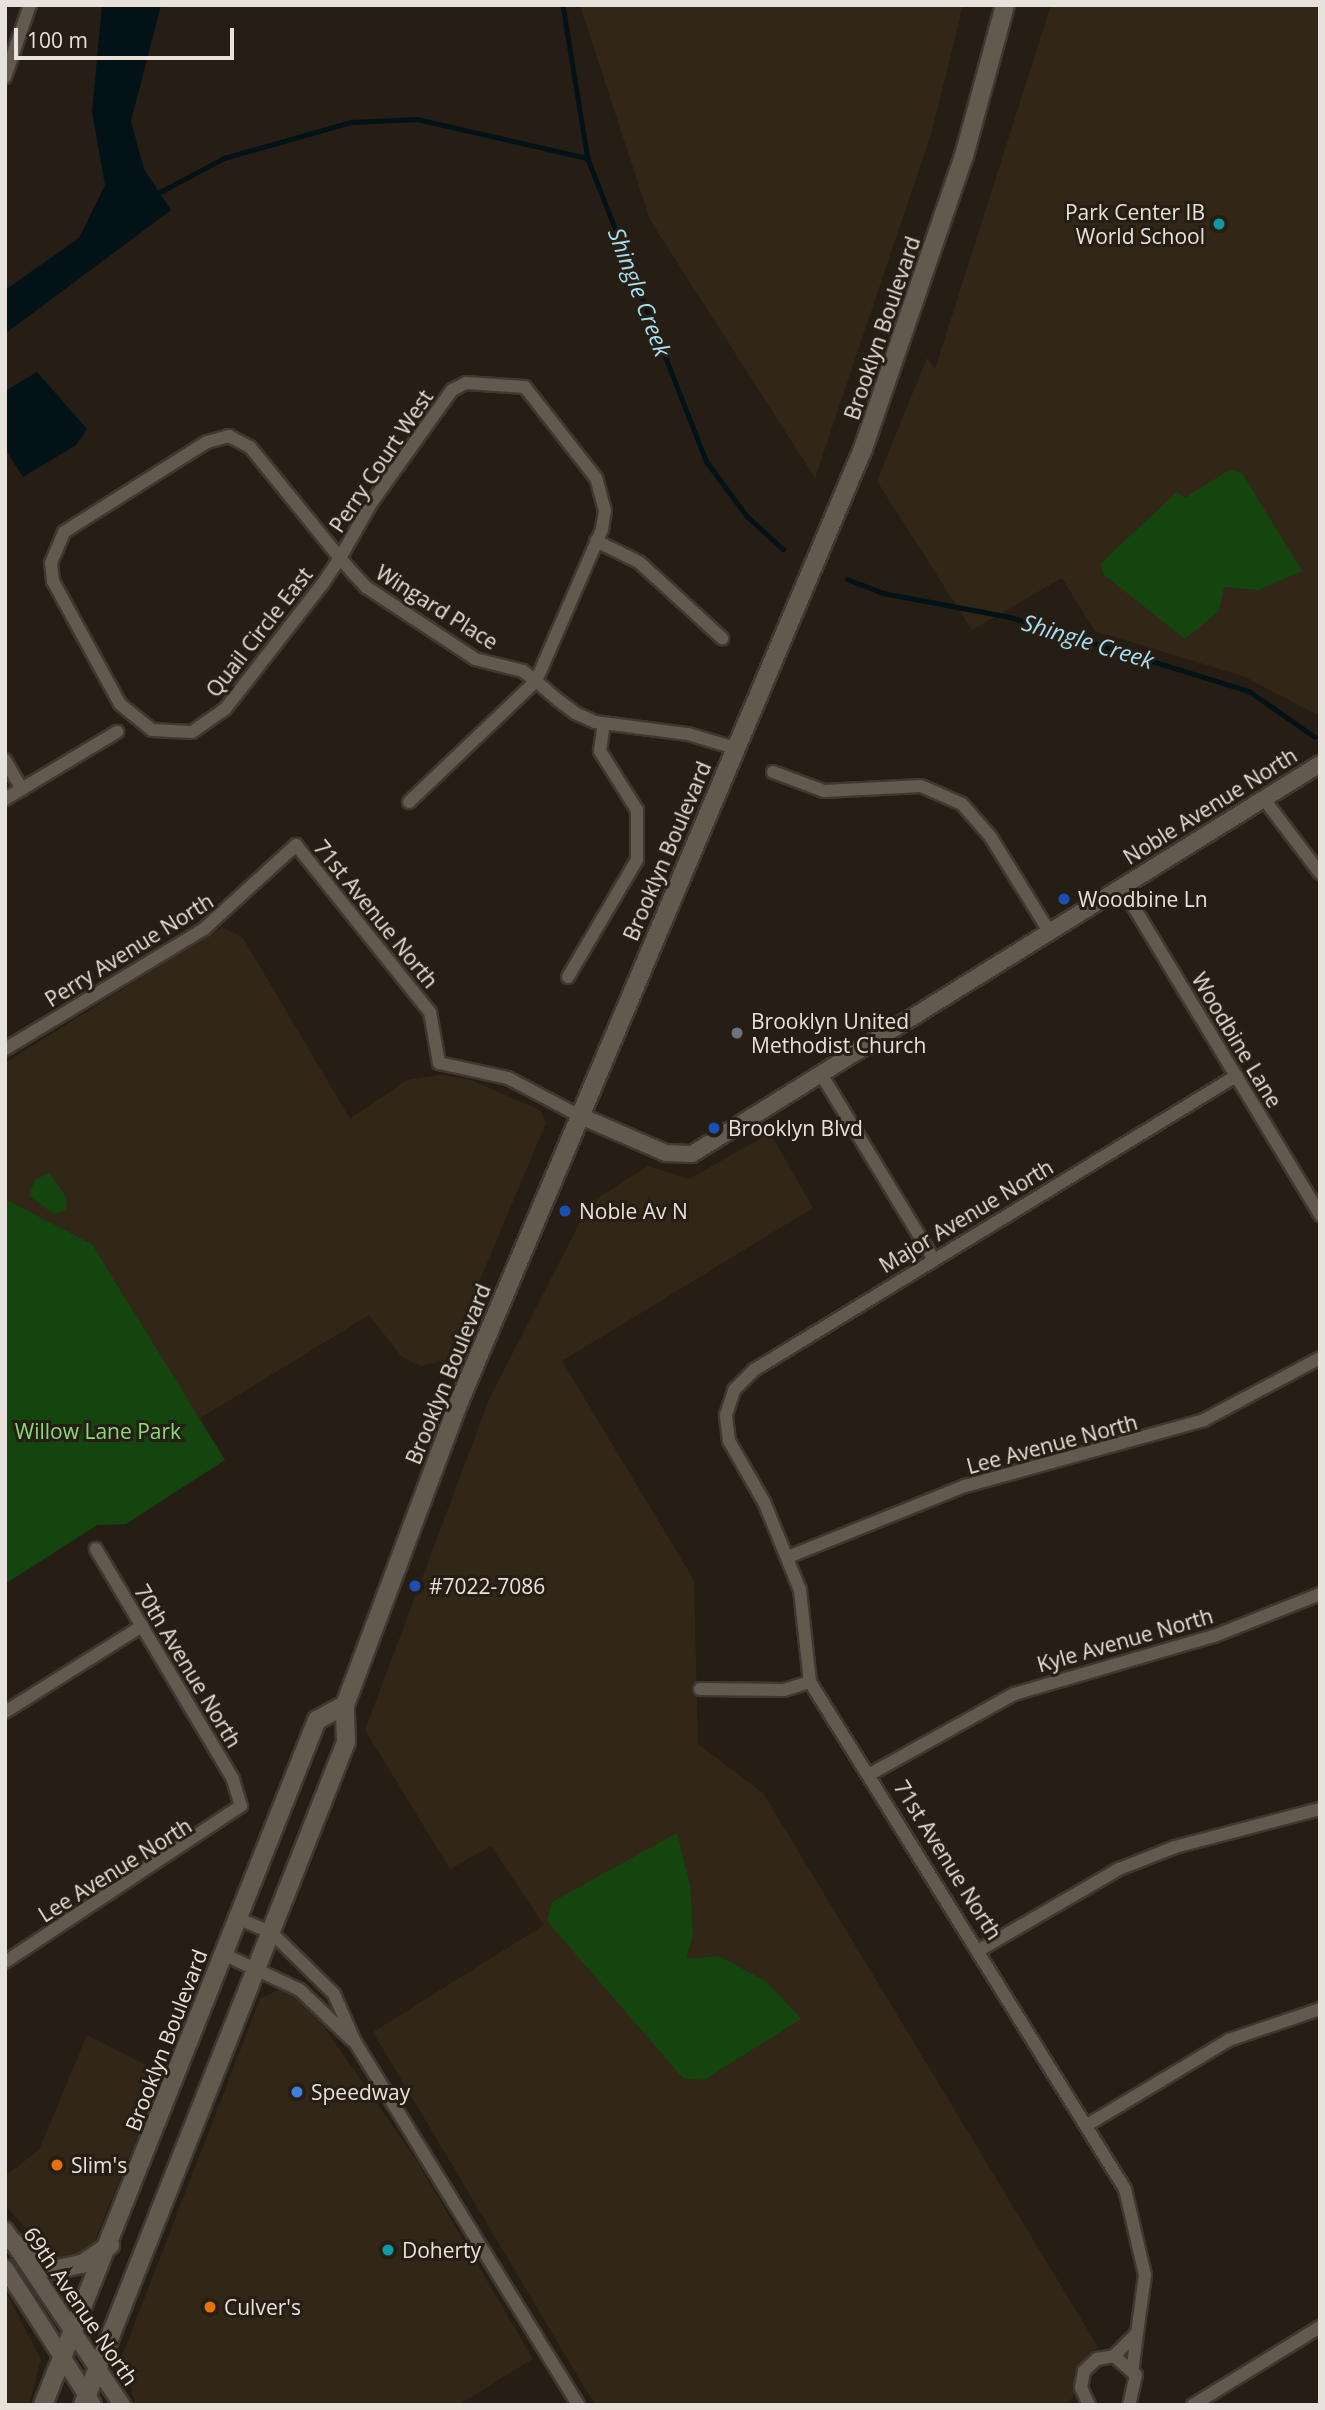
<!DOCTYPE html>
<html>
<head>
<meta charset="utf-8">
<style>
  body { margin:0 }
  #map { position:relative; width:1325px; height:2410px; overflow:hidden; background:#261e14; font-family:"Open Sans",sans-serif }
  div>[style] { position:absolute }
  .built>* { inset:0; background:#322617 }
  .green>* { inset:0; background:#15450e }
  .water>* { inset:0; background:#031217 }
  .stream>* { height:4.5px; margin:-2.25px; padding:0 2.25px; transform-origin:2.25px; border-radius:2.25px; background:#031217 }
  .roads { filter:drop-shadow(2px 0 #3f3832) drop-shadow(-2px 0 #3f3832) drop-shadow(0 2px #3f3832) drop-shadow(0 -2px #3f3832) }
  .minor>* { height:12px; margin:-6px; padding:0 6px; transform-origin:6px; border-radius:6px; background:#635a4f }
  .tertiary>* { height:16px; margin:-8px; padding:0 8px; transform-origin:8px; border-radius:8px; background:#635a4f }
  .secondary>* { height:18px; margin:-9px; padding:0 9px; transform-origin:9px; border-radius:9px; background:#635a4f }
  .dots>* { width:19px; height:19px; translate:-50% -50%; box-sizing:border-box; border:4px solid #261e14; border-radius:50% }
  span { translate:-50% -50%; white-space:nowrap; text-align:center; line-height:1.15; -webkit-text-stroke:6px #261e14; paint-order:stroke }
  .poi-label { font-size:21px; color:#e8e2dc }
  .right { translate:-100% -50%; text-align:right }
  .left { translate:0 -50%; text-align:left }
  .street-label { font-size:21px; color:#e8e2dc }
  .park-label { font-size:21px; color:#87dc7a }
  .water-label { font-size:23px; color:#a7dff2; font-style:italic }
  .frame { position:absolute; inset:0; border:7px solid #e8e2dc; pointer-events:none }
  .scale { position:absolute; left:14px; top:28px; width:220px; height:32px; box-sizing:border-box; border:4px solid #e8e2dc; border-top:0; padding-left:9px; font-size:21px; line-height:24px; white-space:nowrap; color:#e8e2dc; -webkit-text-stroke:5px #261e14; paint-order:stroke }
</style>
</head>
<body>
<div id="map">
  <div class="built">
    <i style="clip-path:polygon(580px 5px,963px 5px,932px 131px,815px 478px,650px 220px)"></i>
    <i style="clip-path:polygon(1051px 5px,1320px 5px,1320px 716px,1243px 676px,1095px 631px,1062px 578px,972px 630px,877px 481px,927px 358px,935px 369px)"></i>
    <i style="clip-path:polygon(222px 927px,243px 938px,350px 1119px,407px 1080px,440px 1075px,468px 1079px,540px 1110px,546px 1123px,446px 1360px,421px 1366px,402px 1357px,369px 1315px,199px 1419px,92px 1244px,5px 1199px,5px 1063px)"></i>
    <i style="clip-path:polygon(770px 1133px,813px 1208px,562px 1361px,694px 1580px,698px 1744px,763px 1793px,1098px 2347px,1076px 2369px,1073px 2398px,1062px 2405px,595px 2405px,373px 2032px,544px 1925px,491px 1846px,450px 1869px,365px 1730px,490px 1397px,590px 1203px,648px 1166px,689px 1179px)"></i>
    <i style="clip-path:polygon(280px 1989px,304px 1998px,417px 2161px,533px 2359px,458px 2405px,136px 2405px,122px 2356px,260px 1999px)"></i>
    <i style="clip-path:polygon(87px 2035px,163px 2074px,93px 2245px,86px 2255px,55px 2261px,5px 2205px,5px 2176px,39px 2150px)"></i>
    <i style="clip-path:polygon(5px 2291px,41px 2359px,29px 2405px,5px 2405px)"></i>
  </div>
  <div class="green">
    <i style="clip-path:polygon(1229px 470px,1242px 473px,1302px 571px,1258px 590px,1224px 587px,1219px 611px,1185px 639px,1103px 574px,1101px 563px,1177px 492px,1185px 498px)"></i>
    <i style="clip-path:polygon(49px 1173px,67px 1198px,66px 1210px,54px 1214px,29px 1196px,35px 1180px)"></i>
    <i style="clip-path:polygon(5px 1199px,92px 1244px,225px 1460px,126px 1524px,97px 1525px,5px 1584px)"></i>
    <i style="clip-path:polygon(677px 1833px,690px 1885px,693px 1936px,686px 1959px,719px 1956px,767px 1982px,801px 2019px,704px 2080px,683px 2078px,547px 1921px,552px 1902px)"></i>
  </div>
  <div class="water">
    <i style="clip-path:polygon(102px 5px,161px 5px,131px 121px,144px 169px,171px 210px,5px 334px,5px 290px,79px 238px,105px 185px,92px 112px)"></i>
    <i style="clip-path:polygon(37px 372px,87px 429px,76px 445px,23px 477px,5px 449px,5px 391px)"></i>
  </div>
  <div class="stream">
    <i style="left:563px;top:5px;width:156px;rotate:80.8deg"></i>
    <i style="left:588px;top:159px;width:326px;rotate:68.6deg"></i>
    <i style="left:707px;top:462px;width:67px;rotate:53.5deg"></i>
    <i style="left:747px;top:516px;width:49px;rotate:42.5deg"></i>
    <i style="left:158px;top:193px;width:75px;rotate:-27.9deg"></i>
    <i style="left:224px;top:158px;width:132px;rotate:-15.8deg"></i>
    <i style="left:351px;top:122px;width:66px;rotate:-2.6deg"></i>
    <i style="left:417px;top:119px;width:174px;rotate:12.9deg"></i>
    <i style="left:847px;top:579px;width:39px;rotate:21deg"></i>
    <i style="left:883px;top:593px;width:129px;rotate:10.7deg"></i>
    <i style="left:1010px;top:617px;width:250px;rotate:17.2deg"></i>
    <i style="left:1249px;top:691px;width:80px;rotate:34.9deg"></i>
  </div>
  <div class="roads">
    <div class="minor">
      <i style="left:5px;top:77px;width:76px;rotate:-70.9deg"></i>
      <i style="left:596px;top:541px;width:48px;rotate:26deg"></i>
      <i style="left:639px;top:562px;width:113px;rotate:42.5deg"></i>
      <i style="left:5px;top:760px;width:34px;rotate:60deg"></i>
      <i style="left:773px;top:772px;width:54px;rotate:20.4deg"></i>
      <i style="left:824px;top:791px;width:97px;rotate:-3deg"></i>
      <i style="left:921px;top:786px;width:45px;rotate:23.7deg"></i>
      <i style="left:962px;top:804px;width:43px;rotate:48.8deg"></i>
      <i style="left:990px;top:836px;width:112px;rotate:58.2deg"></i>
      <i style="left:1263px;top:798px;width:94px;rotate:52.8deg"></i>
      <i style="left:5px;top:799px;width:131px;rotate:-30.9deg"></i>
      <i style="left:409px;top:802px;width:175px;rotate:-43.6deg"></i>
      <i style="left:536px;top:681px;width:166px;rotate:-66.5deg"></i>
      <i style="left:602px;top:529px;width:18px;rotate:-81deg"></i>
      <i style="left:605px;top:511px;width:34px;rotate:-105deg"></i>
      <i style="left:596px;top:478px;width:115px;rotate:-128deg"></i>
      <i style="left:525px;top:387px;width:59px;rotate:-176.1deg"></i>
      <i style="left:466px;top:383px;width:16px;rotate:153deg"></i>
      <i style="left:452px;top:390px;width:138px;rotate:125.5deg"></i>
      <i style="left:372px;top:502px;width:64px;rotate:119.7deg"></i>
      <i style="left:340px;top:558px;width:29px;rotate:124deg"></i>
      <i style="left:324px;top:582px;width:161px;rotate:127.9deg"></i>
      <i style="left:225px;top:709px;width:40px;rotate:145.1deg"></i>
      <i style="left:192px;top:732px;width:40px;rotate:-177.1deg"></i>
      <i style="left:152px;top:730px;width:41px;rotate:-140.9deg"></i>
      <i style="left:120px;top:704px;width:140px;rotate:-118.6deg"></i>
      <i style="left:53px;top:581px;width:18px;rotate:-96deg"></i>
      <i style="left:51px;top:563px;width:34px;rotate:-67deg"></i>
      <i style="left:64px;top:532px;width:169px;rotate:-32.2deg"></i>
      <i style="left:207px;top:442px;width:23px;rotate:-15deg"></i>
      <i style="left:229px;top:436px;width:24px;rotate:28deg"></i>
      <i style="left:250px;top:447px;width:143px;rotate:51deg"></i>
      <i style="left:340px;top:558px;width:21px;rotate:49deg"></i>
      <i style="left:354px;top:574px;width:18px;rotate:47deg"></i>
      <i style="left:366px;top:587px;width:131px;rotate:33.4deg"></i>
      <i style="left:475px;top:659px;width:49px;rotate:14deg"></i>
      <i style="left:523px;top:671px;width:16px;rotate:38deg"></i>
      <i style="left:536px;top:681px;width:29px;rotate:41deg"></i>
      <i style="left:558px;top:700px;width:21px;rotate:37deg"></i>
      <i style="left:575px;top:713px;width:22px;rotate:24deg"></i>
      <i style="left:595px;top:722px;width:94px;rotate:7.4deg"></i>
      <i style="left:688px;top:734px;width:49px;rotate:16.6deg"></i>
      <i style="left:1121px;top:886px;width:385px;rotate:58.8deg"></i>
      <i style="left:568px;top:977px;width:136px;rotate:-59.5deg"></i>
      <i style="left:637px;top:860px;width:50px;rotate:-90deg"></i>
      <i style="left:637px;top:810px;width:70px;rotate:-122.1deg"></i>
      <i style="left:600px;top:751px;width:27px;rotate:-82deg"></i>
      <i style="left:5px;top:1049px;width:232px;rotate:-31.1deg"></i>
      <i style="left:204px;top:929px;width:125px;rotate:-42.4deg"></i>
      <i style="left:296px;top:845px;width:214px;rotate:51.3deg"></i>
      <i style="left:430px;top:1012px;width:52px;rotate:80deg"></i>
      <i style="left:439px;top:1063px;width:71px;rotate:12.3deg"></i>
      <i style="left:508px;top:1078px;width:79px;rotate:27.9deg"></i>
      <i style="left:821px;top:1074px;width:215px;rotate:58.7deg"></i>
      <i style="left:788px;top:1557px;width:191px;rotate:-21.9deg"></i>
      <i style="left:965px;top:1486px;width:248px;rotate:-15.4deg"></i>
      <i style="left:1204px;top:1420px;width:132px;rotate:-28.1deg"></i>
      <i style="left:700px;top:1689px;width:84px;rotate:0.7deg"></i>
      <i style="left:784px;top:1690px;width:27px;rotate:-17deg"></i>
      <i style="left:5px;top:1712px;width:162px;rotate:-32.1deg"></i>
      <i style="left:872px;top:1773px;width:162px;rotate:-29.1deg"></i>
      <i style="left:1014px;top:1694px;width:208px;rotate:-16.2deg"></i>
      <i style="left:1214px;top:1636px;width:114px;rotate:-21.6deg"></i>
      <i style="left:237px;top:1918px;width:38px;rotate:23deg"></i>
      <i style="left:272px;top:1933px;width:87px;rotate:44.5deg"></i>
      <i style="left:334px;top:1994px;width:52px;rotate:66.4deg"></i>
      <i style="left:355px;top:2042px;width:426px;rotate:58.4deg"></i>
      <i style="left:981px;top:1949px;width:160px;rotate:-30.1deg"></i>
      <i style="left:1119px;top:1869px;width:60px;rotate:-21.4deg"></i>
      <i style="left:1175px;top:1847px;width:150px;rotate:-14.7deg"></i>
      <i style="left:223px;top:1954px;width:85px;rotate:25.1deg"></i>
      <i style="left:300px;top:1990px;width:72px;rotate:43.9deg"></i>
      <i style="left:5px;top:1962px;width:283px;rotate:-33.5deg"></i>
      <i style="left:241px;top:1806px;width:28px;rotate:-107deg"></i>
      <i style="left:233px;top:1779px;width:268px;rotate:-120.8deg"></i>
      <i style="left:1087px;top:2125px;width:165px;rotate:-30.9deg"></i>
      <i style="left:1229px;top:2040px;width:96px;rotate:-18.8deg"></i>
      <i style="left:1137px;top:2333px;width:59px;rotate:-82.1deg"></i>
      <i style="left:1145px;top:2275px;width:88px;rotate:-103.1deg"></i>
      <i style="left:1125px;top:2189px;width:597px;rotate:-121.85deg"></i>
      <i style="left:810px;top:1682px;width:93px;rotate:-96.2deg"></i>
      <i style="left:800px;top:1590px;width:95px;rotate:-112.2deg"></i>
      <i style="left:764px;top:1502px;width:70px;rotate:-119.8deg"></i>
      <i style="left:729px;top:1441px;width:26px;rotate:-97deg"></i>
      <i style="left:726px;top:1415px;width:26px;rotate:-72deg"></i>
      <i style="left:734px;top:1390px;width:28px;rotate:-45deg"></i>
      <i style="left:754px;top:1370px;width:565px;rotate:-31.38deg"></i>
      <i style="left:1114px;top:2356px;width:33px;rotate:-45deg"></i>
      <i style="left:1137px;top:2333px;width:35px;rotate:97deg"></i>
      <i style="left:1089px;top:2405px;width:19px;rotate:-115deg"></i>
      <i style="left:1081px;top:2388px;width:17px;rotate:-80deg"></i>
      <i style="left:1084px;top:2371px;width:18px;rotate:-43deg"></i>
      <i style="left:1097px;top:2359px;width:17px;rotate:-10deg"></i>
      <i style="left:1114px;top:2356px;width:29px;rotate:41deg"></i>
      <i style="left:1136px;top:2375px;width:31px;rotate:103deg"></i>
      <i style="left:1193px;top:2405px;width:149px;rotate:-31.6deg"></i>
    </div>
    <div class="tertiary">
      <i style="left:578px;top:1115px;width:96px;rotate:23.4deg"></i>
      <i style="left:666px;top:1153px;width:26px;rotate:2deg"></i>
      <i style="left:692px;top:1154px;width:739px;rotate:-31.84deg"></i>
      <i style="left:5px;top:2230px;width:211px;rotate:56.2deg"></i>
      <i style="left:5px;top:2268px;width:163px;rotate:57.3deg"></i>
    </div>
    <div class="secondary">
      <i style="left:13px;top:2242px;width:49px;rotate:35deg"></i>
      <i style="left:53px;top:2270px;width:30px;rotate:-12deg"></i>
      <i style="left:82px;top:2264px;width:34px;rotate:-34deg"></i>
      <i style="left:43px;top:2405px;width:738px;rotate:-68.2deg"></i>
      <i style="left:317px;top:1720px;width:32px;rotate:-28deg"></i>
      <i style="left:83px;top:2405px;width:713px;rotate:-68.36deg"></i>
      <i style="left:346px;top:1742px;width:37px;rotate:-92deg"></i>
      <i style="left:345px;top:1705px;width:324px;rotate:-69.4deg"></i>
      <i style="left:459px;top:1402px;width:1035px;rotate:-67.03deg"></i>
      <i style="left:863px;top:449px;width:310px;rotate:-71deg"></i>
      <i style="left:964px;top:156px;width:156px;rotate:-74.8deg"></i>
    </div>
  </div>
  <div class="dots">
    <i style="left:1219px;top:224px;background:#0f9aa8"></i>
    <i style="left:1064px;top:899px;background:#1a4fb4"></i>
    <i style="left:737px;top:1033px;background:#6b7280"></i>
    <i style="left:714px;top:1128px;background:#1a4fb4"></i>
    <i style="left:565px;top:1211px;background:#1a4fb4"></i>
    <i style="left:415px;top:1586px;background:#1a4fb4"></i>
    <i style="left:297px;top:2092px;background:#3f7fe0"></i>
    <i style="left:57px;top:2165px;background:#e8710a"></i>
    <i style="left:388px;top:2250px;background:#0f9aa8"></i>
    <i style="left:210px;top:2307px;background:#e8710a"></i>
  </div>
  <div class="poi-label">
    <span class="right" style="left:1205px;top:224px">Park Center IB<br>World School</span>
    <span class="left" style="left:1078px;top:899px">Woodbine Ln</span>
    <span class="left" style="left:751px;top:1033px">Brooklyn United<br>Methodist Church</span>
    <span class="left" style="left:728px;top:1128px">Brooklyn Blvd</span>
    <span class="left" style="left:579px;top:1211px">Noble Av N</span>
    <span class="left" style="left:429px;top:1586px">#7022-7086</span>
    <span class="left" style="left:311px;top:2092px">Speedway</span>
    <span class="left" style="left:71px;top:2165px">Slim's</span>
    <span class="left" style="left:402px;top:2250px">Doherty</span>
    <span class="left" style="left:224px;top:2307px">Culver's</span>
  </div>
  <div class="street-label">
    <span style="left:882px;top:328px;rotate:-71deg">Brooklyn Boulevard</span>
    <span style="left:381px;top:461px;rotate:-56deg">Perry Court West</span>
    <span style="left:437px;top:607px;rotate:32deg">Wingard Place</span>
    <span style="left:259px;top:632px;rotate:-52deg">Quail Circle East</span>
    <span style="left:1210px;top:806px;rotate:-32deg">Noble Avenue North</span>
    <span style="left:667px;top:851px;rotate:-67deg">Brooklyn Boulevard</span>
    <span style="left:376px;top:914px;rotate:51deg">71st Avenue North</span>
    <span style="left:129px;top:950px;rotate:-32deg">Perry Avenue North</span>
    <span style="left:1237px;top:1040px;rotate:59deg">Woodbine Lane</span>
    <span style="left:966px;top:1216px;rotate:-31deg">Major Avenue North</span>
    <span style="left:448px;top:1374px;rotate:-68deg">Brooklyn Boulevard</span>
    <span style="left:1052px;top:1444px;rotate:-15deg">Lee Avenue North</span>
    <span style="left:1125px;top:1640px;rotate:-16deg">Kyle Avenue North</span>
    <span style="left:188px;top:1666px;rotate:59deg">70th Avenue North</span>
    <span style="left:948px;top:1860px;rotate:58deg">71st Avenue North</span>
    <span style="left:115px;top:1870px;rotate:-32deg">Lee Avenue North</span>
    <span style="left:166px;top:2040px;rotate:-69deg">Brooklyn Boulevard</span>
    <span style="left:81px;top:2306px;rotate:56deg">69th Avenue North</span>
  </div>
  <div class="park-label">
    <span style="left:98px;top:1431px">Willow Lane Park</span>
  </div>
  <div class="water-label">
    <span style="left:640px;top:292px;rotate:69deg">Shingle Creek</span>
    <span style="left:1088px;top:641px;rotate:17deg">Shingle Creek</span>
  </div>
  <div class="frame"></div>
  <div class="scale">100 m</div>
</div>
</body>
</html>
